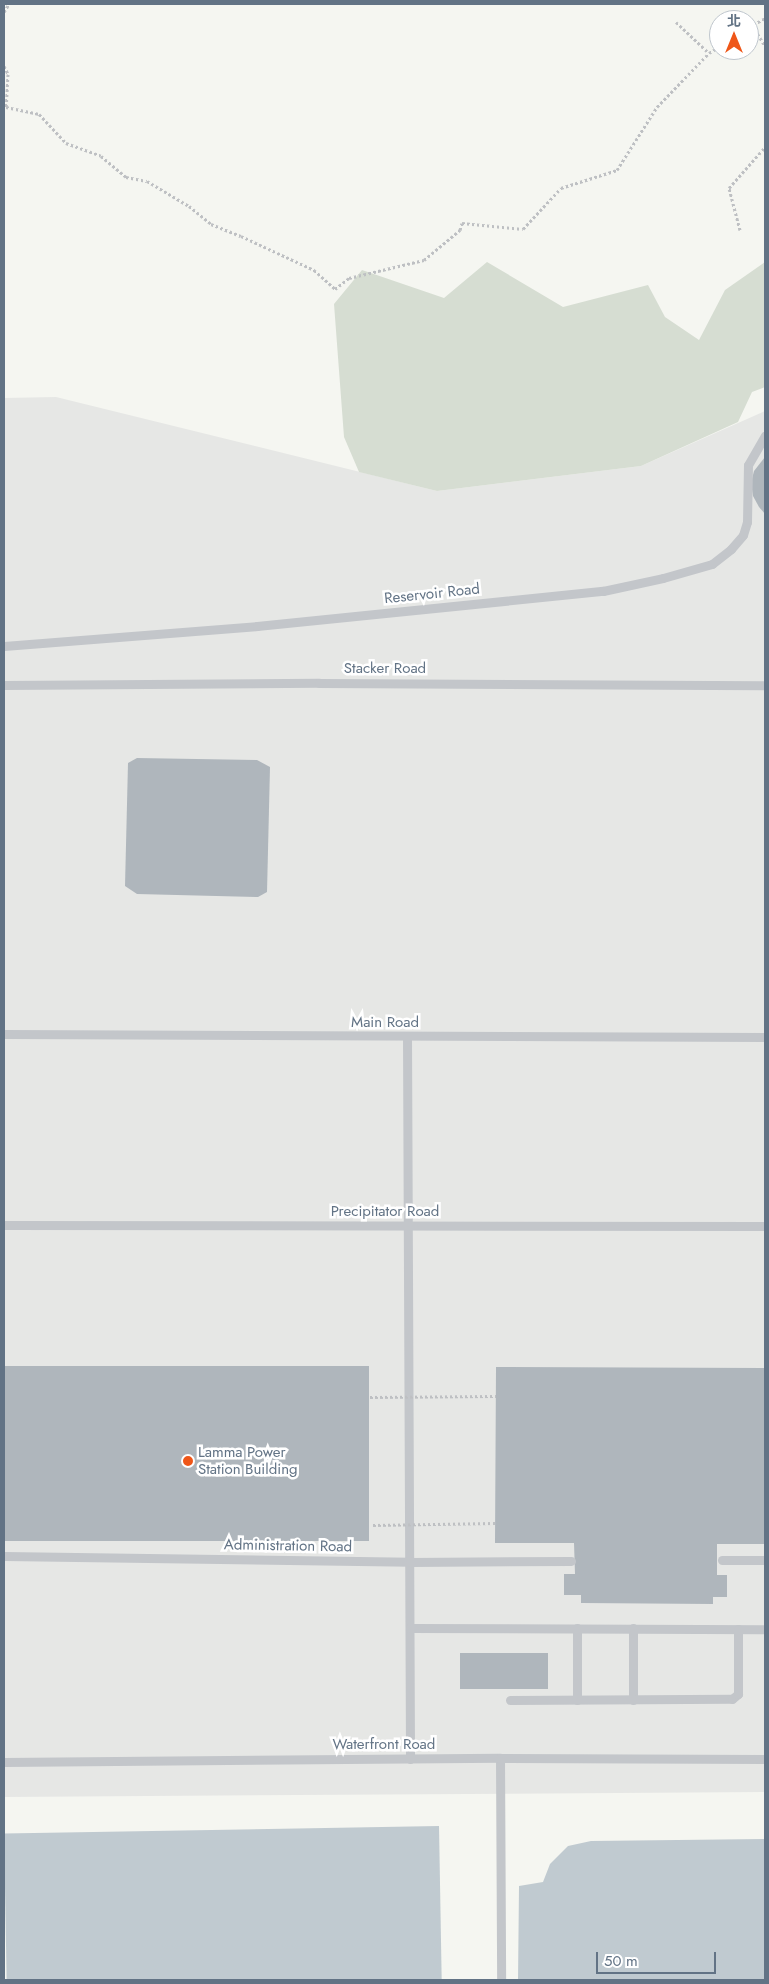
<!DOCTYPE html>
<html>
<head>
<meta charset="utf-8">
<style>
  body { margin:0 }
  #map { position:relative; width:769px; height:1984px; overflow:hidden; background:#f5f6f1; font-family:Jost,"Noto Sans TC",sans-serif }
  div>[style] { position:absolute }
  .built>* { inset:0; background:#e6e7e5 }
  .green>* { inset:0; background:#d6ddd2 }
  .water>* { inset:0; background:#c0cad0; transform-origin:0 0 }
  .building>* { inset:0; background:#afb6bc; transform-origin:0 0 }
  .path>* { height:3px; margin-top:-1.5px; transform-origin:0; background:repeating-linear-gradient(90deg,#bec0c3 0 2.5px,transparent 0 5px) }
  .service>* { height:9px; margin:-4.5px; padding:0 4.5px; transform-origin:4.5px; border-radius:4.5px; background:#c3c6ca }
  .path-bridge>* { height:3px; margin-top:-1.5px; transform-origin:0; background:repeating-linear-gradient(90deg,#bec0c3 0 2.5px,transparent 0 5px) }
  .dots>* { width:14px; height:14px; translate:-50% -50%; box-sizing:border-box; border:2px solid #fff; border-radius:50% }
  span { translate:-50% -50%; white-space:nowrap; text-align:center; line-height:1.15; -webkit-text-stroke:5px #fff; paint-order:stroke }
  .street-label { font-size:15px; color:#627385 }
  .poi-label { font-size:15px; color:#627385 }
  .left { translate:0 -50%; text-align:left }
  .frame { position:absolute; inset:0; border:5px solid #627385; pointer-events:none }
  .north { position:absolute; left:709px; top:10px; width:50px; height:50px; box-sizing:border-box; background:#fff; border:1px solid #c0c7ce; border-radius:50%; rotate:0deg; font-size:14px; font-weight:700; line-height:20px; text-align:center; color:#627385 }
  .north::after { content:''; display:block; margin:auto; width:18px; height:22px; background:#ef5618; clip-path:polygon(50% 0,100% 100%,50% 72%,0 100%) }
  .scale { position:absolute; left:596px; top:1952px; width:120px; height:22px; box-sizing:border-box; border:2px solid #627385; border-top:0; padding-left:6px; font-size:15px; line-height:18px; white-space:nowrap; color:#627385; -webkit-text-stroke:4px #fff; paint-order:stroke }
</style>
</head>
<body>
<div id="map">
  <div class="built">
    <i style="clip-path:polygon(56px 397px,437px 491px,641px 466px,765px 411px,765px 1792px,4px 1797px,4px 398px)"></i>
  </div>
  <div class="green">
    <i style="clip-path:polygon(487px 262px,563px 307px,648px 285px,665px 317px,699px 340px,725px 290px,765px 262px,765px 387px,752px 392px,738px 422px,641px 466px,437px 491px,359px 472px,344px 437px,334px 304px,362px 270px,444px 298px)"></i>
  </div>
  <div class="water">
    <i style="left:439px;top:1826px;width:154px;height:435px;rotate:89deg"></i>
    <i style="clip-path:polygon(765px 1839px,765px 1980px,518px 1980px,519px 1886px,543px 1882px,550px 1864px,568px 1846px,591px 1841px)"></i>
  </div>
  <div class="building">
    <i style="clip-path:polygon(765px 457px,765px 514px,759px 507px,753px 496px,751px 483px,754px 471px)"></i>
    <i style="clip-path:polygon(137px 758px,257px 760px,270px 767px,267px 892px,258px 897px,137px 894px,125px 886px,128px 763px)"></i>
    <i style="left:4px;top:1366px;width:365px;height:175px"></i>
    <i style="clip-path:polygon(496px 1367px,765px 1368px,765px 1544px,717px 1544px,717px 1575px,727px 1575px,727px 1597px,713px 1597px,713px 1604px,581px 1603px,581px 1595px,564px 1595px,564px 1574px,575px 1574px,574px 1543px,495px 1543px)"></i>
    <i style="left:548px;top:1653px;width:36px;height:88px;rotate:90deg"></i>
  </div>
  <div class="path">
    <i style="left:4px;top:12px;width:9px;rotate:-58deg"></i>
    <i style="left:676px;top:22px;width:45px;rotate:43.2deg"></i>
    <i style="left:752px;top:25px;width:25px;rotate:58deg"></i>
    <i style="left:749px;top:27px;width:18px;rotate:-29deg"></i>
    <i style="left:4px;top:66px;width:9px;rotate:63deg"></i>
    <i style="left:8px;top:74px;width:33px;rotate:93deg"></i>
    <i style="left:6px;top:107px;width:34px;rotate:12deg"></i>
    <i style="left:39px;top:114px;width:40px;rotate:47deg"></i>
    <i style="left:66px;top:143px;width:37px;rotate:20deg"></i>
    <i style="left:101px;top:156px;width:33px;rotate:40deg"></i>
    <i style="left:126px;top:177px;width:21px;rotate:11deg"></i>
    <i style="left:147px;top:181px;width:49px;rotate:30.8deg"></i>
    <i style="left:189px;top:206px;width:28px;rotate:39deg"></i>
    <i style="left:211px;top:224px;width:32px;rotate:22deg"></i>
    <i style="left:241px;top:236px;width:81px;rotate:25deg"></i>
    <i style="left:314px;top:270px;width:28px;rotate:42deg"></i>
    <i style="left:335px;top:289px;width:18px;rotate:-38deg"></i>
    <i style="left:349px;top:278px;width:77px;rotate:-13.5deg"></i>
    <i style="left:424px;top:260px;width:47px;rotate:-39.8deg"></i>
    <i style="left:460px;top:230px;width:7px;rotate:-74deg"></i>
    <i style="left:462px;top:223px;width:61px;rotate:5.6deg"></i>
    <i style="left:523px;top:229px;width:56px;rotate:-47.2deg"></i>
    <i style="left:561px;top:188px;width:59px;rotate:-17.8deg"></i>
    <i style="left:617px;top:170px;width:75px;rotate:-57.6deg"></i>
    <i style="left:657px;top:107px;width:75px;rotate:-46.1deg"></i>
    <i style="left:709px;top:53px;width:12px;rotate:-31deg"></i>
    <i style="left:740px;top:230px;width:43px;rotate:-104.7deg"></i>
    <i style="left:729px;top:188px;width:55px;rotate:-48.7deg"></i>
  </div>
  <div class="service">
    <i style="left:4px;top:646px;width:254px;rotate:-4.5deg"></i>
    <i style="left:257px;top:626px;width:348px;rotate:-5.8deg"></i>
    <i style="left:603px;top:591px;width:61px;rotate:-12.2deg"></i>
    <i style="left:663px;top:578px;width:51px;rotate:-15.9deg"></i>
    <i style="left:712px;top:564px;width:24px;rotate:-38deg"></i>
    <i style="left:731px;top:549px;width:18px;rotate:-49deg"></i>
    <i style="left:743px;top:535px;width:14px;rotate:-73deg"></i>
    <i style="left:747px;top:522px;width:57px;rotate:-89deg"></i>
    <i style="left:748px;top:465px;width:34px;rotate:-60deg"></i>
    <i style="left:4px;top:685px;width:315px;rotate:-0.4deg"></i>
    <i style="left:319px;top:683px;width:446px;rotate:0.3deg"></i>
    <i style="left:4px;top:1034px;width:761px;rotate:0.23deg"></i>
    <i style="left:407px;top:1036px;width:723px;rotate:89.76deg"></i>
    <i style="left:4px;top:1225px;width:761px;rotate:0.08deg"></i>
    <i style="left:4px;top:1556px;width:406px;rotate:0.8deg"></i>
    <i style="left:410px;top:1562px;width:161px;rotate:-0.4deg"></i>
    <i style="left:722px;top:1560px;width:43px"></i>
    <i style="left:410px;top:1628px;width:355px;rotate:0.2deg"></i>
    <i style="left:633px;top:1628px;width:72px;rotate:90deg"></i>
    <i style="left:510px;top:1700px;width:222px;rotate:-0.3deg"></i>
    <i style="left:732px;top:1699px;width:8px;rotate:-40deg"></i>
    <i style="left:738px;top:1694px;width:65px;rotate:-90deg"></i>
    <i style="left:577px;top:1700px;width:72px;rotate:-90deg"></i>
    <i style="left:500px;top:1758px;width:222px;rotate:89.7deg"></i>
    <i style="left:4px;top:1762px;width:496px;rotate:-0.5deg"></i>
    <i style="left:500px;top:1758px;width:265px;rotate:0.2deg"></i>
  </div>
  <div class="path-bridge">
    <i style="left:370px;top:1397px;width:126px;rotate:-0.5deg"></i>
    <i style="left:373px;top:1525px;width:122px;rotate:-0.9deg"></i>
  </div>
  <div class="dots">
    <i style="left:188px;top:1461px;background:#ef5618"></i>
  </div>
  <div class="street-label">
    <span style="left:432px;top:594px;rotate:-6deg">Reservoir Road</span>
    <span style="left:385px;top:669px">Stacker Road</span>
    <span style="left:385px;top:1023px">Main Road</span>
    <span style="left:385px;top:1212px">Precipitator Road</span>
    <span style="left:288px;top:1546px;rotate:1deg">Administration Road</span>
    <span style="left:384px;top:1745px">Waterfront Road</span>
  </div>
  <div class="poi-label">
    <span class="left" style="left:198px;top:1461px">Lamma Power<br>Station Building</span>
  </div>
  <div class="frame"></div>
  <div class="north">北</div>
  <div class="scale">50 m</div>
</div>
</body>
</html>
